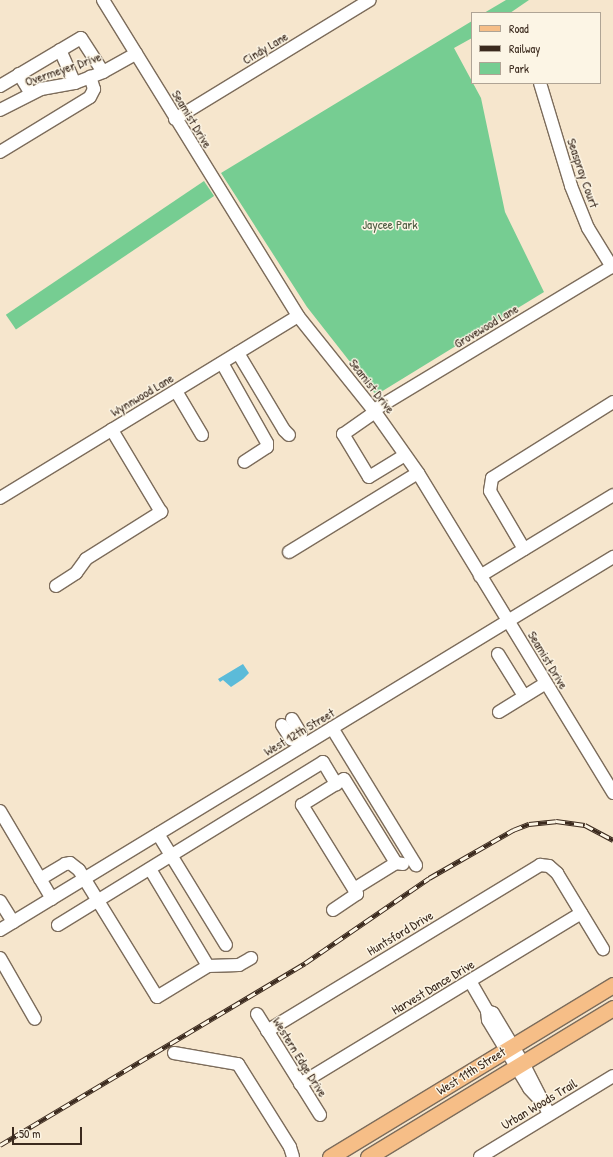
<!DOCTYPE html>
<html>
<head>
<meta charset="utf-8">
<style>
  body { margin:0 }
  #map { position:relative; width:613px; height:1157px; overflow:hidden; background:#f6e6cd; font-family:"Patrick Hand",sans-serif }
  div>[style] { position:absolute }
  .green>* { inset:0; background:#76cd92; transform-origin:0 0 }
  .water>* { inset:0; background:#5bbbd9 }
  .roads { filter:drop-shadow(1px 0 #7c6c5b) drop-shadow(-1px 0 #7c6c5b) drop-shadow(0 1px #7c6c5b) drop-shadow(0 -1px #7c6c5b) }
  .minor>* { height:12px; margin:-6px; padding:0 6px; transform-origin:6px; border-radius:6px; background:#fff }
  .major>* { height:15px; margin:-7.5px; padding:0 7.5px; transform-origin:7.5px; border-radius:7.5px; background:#f6be87 }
  .rail>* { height:4.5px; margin-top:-2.25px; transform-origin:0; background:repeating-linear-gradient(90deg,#fcf5e5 0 9px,#3b2a1e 0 18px); box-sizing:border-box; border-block:1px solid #3b2a1e }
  span { translate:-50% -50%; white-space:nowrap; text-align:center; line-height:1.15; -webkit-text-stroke:3px #fcf5e5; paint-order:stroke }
  .street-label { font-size:13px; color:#3b2a1e }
  .park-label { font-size:13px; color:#4d5b41 }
  .legend { position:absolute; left:471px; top:12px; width:130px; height:72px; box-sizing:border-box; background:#fcf5e5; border:1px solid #afa495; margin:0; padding:5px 7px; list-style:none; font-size:12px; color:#3b2a1e }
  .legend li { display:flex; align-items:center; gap:8px; height:20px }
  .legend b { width:20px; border:1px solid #afa495 }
  .scale { position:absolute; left:12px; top:1127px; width:70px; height:18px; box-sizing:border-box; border:2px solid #3b2a1e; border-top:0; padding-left:5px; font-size:12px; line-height:14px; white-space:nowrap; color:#3b2a1e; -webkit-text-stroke:3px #fcf5e5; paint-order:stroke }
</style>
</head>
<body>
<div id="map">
  <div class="green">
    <i style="clip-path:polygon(506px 0,529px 0,510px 13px,484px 13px)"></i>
    <i style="clip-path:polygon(472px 21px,472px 38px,454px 48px,481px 98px,505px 212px,544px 292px,376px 395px,307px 307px,221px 173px)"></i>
    <i style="left:204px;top:181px;width:18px;height:239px;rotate:56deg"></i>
  </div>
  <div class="water">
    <i style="clip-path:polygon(243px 664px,249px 673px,243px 679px,231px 687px,223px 680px,220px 682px,218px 679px)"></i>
  </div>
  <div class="roads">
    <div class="minor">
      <i style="left:103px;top:0;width:371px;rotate:58.3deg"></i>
      <i style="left:298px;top:316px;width:123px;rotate:51.3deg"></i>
      <i style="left:375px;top:412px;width:75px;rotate:54.8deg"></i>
      <i style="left:418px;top:473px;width:375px;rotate:58.6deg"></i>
      <i style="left:60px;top:50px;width:36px;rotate:66deg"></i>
      <i style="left:19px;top:74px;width:23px;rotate:59deg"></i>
      <i style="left:540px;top:83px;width:108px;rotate:73.2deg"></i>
      <i style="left:571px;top:186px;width:45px;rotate:68deg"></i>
      <i style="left:588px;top:228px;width:46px;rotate:58.4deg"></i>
      <i style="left:0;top:86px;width:94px;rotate:-30.7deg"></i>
      <i style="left:81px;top:38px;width:40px;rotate:57.1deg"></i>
      <i style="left:0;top:110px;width:46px;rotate:-27.1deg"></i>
      <i style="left:41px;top:89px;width:35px;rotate:-10deg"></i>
      <i style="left:75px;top:83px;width:30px;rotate:-21deg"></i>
      <i style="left:103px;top:72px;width:38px;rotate:-29deg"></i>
      <i style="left:175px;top:119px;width:228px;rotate:-31.4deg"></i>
      <i style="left:0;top:152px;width:105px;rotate:-31.4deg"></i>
      <i style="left:90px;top:97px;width:9px;rotate:-63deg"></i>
      <i style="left:94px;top:89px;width:13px;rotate:-108deg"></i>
      <i style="left:238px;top:353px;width:90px;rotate:59.1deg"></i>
      <i style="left:284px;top:430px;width:7px;rotate:45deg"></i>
      <i style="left:222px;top:363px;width:92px;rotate:60.6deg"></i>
      <i style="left:267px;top:443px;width:4px;rotate:90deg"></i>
      <i style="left:267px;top:447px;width:27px;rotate:147deg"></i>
      <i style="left:176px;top:391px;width:51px;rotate:59.4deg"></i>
      <i style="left:374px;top:410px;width:279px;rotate:-31.1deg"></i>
      <i style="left:375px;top:412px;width:39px;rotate:145deg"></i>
      <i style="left:343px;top:434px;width:50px;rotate:58.8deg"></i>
      <i style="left:369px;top:477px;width:42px;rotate:-31.4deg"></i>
      <i style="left:0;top:498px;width:349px;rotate:-31.4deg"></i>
      <i style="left:524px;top:549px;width:67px;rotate:-120.4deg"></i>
      <i style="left:490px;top:491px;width:13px;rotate:-81deg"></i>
      <i style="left:492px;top:478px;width:143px;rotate:-32.1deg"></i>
      <i style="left:289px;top:552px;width:151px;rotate:-31.5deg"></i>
      <i style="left:480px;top:576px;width:156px;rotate:-31.3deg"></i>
      <i style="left:56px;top:586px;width:24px;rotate:-33deg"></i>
      <i style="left:76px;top:573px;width:17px;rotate:-54deg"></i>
      <i style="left:86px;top:559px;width:89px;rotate:-32.1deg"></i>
      <i style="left:161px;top:512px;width:96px;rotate:-120.9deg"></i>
      <i style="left:498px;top:654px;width:49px;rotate:58.2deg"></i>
      <i style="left:499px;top:712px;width:55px;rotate:-31.7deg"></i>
      <i style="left:292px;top:719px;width:17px;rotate:59deg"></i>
      <i style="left:301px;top:734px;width:8px;rotate:104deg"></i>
      <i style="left:282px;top:725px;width:17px;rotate:57deg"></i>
      <i style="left:291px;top:739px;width:9px;rotate:21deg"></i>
      <i style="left:299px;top:742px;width:5px;rotate:53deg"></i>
      <i style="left:332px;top:728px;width:161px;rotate:58.5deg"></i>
      <i style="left:0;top:811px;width:102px;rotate:59.4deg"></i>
      <i style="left:158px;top:834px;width:130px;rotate:58.5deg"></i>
      <i style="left:150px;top:869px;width:113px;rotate:59.1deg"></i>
      <i style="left:208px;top:966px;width:31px;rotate:-2deg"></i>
      <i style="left:239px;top:965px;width:14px;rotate:-30deg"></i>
      <i style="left:40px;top:879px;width:29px;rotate:-31deg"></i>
      <i style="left:65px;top:864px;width:5px;rotate:-11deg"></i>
      <i style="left:70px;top:863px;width:11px;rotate:38deg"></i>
      <i style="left:79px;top:870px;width:149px;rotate:58.4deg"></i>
      <i style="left:157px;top:997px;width:60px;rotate:-31.3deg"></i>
      <i style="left:354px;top:889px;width:49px;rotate:-31.8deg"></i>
      <i style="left:396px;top:863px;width:7px;rotate:8deg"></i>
      <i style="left:0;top:901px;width:25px;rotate:58deg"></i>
      <i style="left:333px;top:910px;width:29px;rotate:-34deg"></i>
      <i style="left:357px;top:894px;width:105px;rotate:-121.7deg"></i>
      <i style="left:302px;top:805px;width:49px;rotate:-31.8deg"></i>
      <i style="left:344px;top:779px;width:99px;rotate:58.2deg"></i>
      <i style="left:58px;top:925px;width:311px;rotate:-31.6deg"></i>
      <i style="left:323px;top:762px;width:26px;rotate:59deg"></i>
      <i style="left:0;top:930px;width:718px;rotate:-31.32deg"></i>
      <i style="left:0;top:958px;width:70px;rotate:60.2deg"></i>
      <i style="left:470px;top:981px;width:34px;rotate:60deg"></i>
      <i style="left:257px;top:1014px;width:119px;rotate:58deg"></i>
      <i style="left:267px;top:1031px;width:320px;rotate:-31.3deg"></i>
      <i style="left:540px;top:865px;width:9px;rotate:6deg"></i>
      <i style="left:549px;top:866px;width:11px;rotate:41deg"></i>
      <i style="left:557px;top:873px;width:89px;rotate:58.8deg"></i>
      <i style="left:174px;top:1053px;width:65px;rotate:9.8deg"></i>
      <i style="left:238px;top:1064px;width:98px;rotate:57.9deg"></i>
      <i style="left:290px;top:1147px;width:10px;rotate:73deg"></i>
      <i style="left:300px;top:1084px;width:329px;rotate:-31.3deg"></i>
      <i style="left:540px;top:1100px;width:16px;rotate:-133deg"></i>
      <i style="left:529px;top:1088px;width:79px;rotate:-121.1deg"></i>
      <i style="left:488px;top:1020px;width:9px;rotate:-96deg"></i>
      <i style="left:487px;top:1011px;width:6px;rotate:18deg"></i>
      <i style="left:493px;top:1013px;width:58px;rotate:59deg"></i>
      <i style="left:523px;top:1063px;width:57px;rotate:63deg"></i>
      <i style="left:480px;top:1157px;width:156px;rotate:-31.3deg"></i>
    </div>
    <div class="major">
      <i style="left:330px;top:1157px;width:331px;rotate:-31.3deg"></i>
      <i style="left:368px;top:1157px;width:287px;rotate:-31.3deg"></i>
    </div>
  </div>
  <div class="rail">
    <i style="left:0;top:1145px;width:355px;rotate:-30.8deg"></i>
    <i style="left:305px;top:963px;width:150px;rotate:-34.4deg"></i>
    <i style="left:429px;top:878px;width:97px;rotate:-29.7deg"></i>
    <i style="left:513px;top:830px;width:17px;rotate:-21deg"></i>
    <i style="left:529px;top:824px;width:27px;rotate:-6deg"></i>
    <i style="left:556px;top:821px;width:29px;rotate:8deg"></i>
    <i style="left:585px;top:825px;width:32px;rotate:28deg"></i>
  </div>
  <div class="street-label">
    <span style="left:265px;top:48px;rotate:-31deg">Cindy Lane</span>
    <span style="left:63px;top:69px;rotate:-19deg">Overmeyer Drive</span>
    <span style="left:192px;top:119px;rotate:59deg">Seamist Drive</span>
    <span style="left:583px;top:173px;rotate:71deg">Seaspray Court</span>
    <span style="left:486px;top:326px;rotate:-31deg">Grovewood Lane</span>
    <span style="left:372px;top:386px;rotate:52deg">Seamist Drive</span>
    <span style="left:142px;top:395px;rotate:-31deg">Wynnwood Lane</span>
    <span style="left:548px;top:660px;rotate:59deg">Seamist Drive</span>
    <span style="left:299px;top:732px;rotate:-31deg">West 12th Street</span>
    <span style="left:400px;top:933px;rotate:-31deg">Huntsford Drive</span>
    <span style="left:433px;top:987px;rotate:-31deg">Harvest Dance Drive</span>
    <span style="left:300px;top:1057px;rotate:58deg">Western Edge Drive</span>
    <span style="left:471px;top:1071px;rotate:-32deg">West 11th Street</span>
    <span style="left:539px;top:1104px;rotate:-31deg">Urban Woods Trail</span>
  </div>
  <div class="park-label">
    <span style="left:390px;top:224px">Jaycee Park</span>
  </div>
  <ul class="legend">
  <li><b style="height:5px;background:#f6be87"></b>Road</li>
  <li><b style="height:5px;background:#3b2a1e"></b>Railway</li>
  <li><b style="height:11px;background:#76cd92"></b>Park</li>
  </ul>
  <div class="scale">50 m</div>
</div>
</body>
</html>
